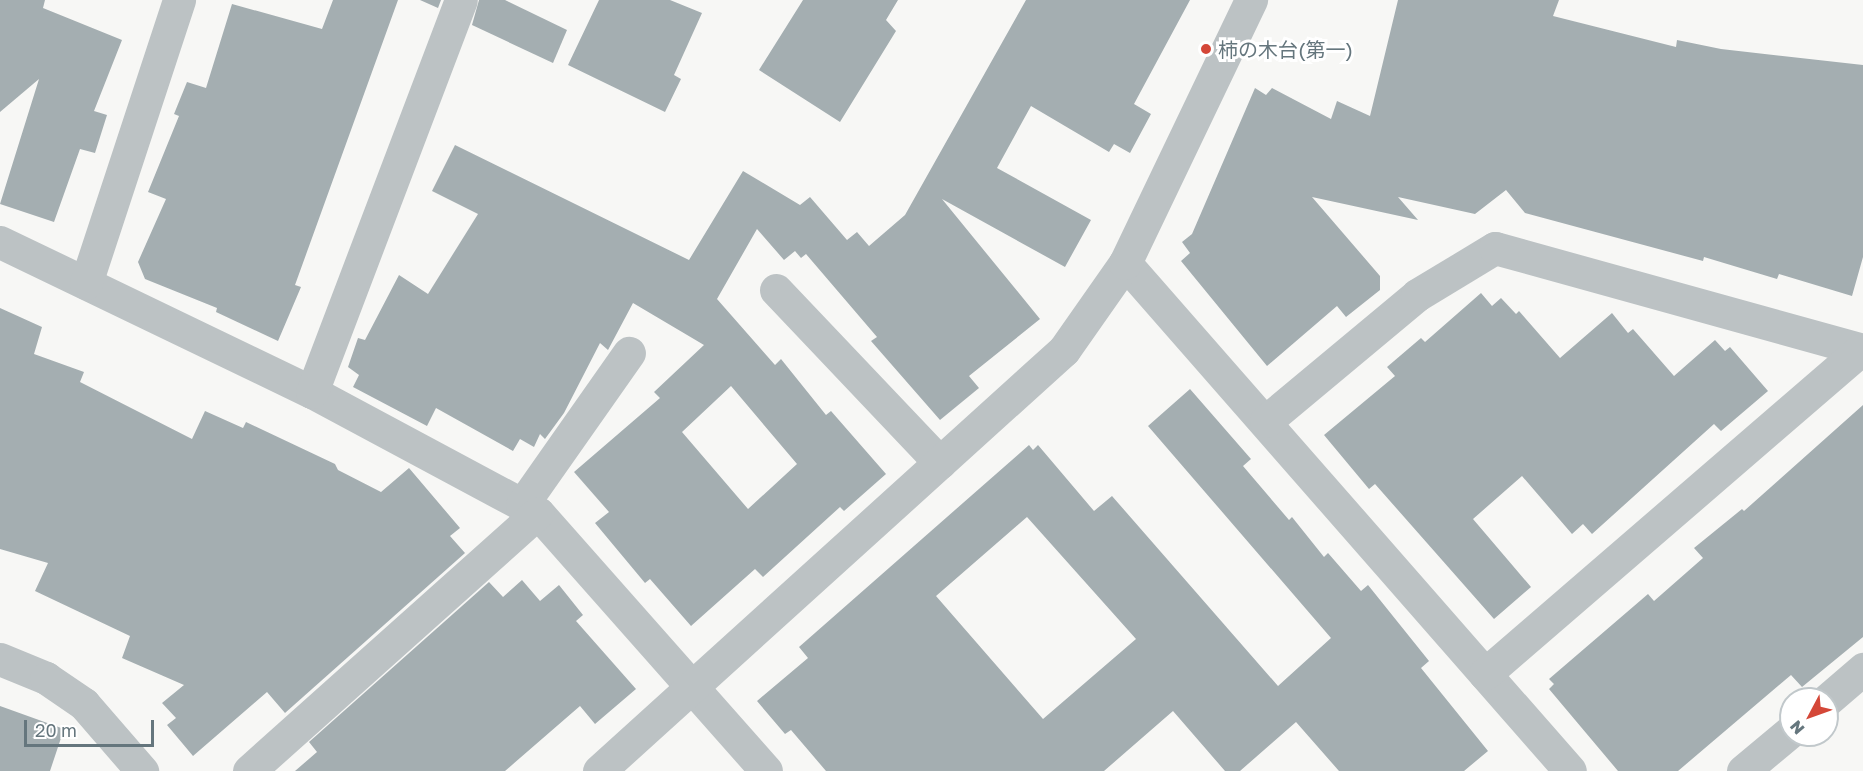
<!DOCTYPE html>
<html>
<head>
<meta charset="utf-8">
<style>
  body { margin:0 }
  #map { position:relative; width:1863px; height:771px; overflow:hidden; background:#f7f7f5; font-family:"Golos Text","Noto Sans JP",sans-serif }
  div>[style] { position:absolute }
  .building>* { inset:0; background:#a4aeb1 }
  .minor>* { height:33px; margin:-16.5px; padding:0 16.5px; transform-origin:16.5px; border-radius:16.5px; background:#bcc2c4 }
  .dots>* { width:16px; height:16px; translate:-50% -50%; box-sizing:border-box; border:3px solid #fff; border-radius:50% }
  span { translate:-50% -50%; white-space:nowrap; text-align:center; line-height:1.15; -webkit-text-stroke:6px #fff; paint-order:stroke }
  .poi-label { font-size:20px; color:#65767d }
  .left { translate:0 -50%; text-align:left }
  .north { position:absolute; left:1779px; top:687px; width:60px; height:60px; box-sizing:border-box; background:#fff; border:2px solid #c1c8cb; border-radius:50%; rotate:229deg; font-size:16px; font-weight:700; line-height:24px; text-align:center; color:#65767d }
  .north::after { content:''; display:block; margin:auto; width:21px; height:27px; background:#d44738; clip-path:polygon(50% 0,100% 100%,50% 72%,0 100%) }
  .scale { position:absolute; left:24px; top:720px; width:130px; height:27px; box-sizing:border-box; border:3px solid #65767d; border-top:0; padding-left:8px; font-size:18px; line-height:21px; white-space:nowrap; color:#65767d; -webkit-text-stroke:4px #fff; paint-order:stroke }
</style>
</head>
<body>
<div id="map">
  <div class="building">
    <i style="clip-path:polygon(0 0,45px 0,43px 8px,122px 40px,94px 111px,107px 115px,95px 153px,80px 149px,54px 222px,0 204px,39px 79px,0 112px)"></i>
    <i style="clip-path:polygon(333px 0,398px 0,295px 285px,301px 287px,278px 341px,216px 312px,217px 308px,145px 279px,138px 262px,166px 199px,148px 192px,179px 116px,174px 114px,187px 82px,206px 88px,232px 4px,322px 29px)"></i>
    <i style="clip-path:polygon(420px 0,441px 0,438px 8px)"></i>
    <i style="clip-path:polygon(479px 0,505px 0,567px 30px,553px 63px,472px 25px)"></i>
    <i style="clip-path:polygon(599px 0,670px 0,702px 13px,674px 75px,681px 79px,665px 112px,568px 65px)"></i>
    <i style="clip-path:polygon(803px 0,898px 0,886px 20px,896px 31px,840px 122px,759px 70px)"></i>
    <i style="clip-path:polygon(evenodd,1026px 0,1190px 0,1134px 104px,1151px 114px,1130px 153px,1114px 144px,1109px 152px,1031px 106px,997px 168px,1091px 220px,1065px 267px,942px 199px,1040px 319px,969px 376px,979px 388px,940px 420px,871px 341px,877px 337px,806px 254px,801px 258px,795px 251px,784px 260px,757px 229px,717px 299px,775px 365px,781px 359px,826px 415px,831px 411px,886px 474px,844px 511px,840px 507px,763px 577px,755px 569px,691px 626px,650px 579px,645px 583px,595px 523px,609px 512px,574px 472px,660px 398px,654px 392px,704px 345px,633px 303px,608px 350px,600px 343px,564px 413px,545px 439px,540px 434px,534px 447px,520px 439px,513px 451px,436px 408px,427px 426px,353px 387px,359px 375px,348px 367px,358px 338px,365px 340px,399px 275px,428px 294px,478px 214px,432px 191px,455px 145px,689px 260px,743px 171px,800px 205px,810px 197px,847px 240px,857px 232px,869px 246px,905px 215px,1026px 0,731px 386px,797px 464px,748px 509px,682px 432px,731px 386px)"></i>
    <i style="clip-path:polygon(1398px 0,1559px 0,1553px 16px,1676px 47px,1677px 40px,1721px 49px,1863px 65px,1863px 257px,1852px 296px,1779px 274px,1777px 279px,1704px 257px,1703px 261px,1525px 213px,1506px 190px,1475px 214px,1398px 197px,1418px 220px,1312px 197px,1380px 276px,1380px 290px,1346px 317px,1337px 306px,1267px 366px,1181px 261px,1190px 253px,1182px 242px,1192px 234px,1255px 88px,1266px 95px,1272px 88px,1331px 119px,1337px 101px,1370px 116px)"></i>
    <i style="clip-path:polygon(1481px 293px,1492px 306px,1501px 298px,1516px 314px,1519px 311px,1560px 358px,1612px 313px,1628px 333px,1633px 329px,1674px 376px,1715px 340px,1725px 351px,1730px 347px,1768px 391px,1721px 431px,1714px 424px,1592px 534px,1583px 524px,1572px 534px,1522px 476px,1473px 519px,1531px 587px,1494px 619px,1375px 484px,1369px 489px,1324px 435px,1395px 376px,1387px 367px,1421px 338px,1425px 342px)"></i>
    <i style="clip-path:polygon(0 308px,42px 327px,34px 354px,84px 372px,80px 382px,192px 439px,205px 411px,243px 428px,246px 422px,335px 464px,338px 470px,381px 492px,409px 468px,460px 528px,450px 536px,465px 553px,285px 713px,267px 692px,193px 756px,167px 725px,176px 718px,162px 703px,184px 685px,122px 658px,130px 636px,35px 591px,48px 563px,0 549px)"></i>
    <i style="clip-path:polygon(evenodd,1190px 389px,1251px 459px,1243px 466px,1289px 520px,1292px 517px,1324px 557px,1328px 553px,1361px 591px,1368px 585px,1429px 661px,1421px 668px,1488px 751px,1464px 771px,1339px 771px,1296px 722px,1240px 771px,1225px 771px,1173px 711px,1104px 771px,826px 771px,791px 730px,785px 734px,757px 701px,808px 658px,799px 647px,1029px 445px,1033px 450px,1038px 445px,1094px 511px,1112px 496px,1278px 686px,1331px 638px,1148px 426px,1190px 389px,1027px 517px,1136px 639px,1043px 719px,936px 596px,1027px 517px)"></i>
    <i style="clip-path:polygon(1863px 405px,1863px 637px,1802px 687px,1791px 675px,1678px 771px,1618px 771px,1549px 689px,1554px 684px,1549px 679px,1648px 594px,1654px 601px,1703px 558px,1694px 548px,1742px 509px,1744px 511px)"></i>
    <i style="clip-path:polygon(522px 580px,540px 601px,559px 585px,583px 615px,576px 621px,636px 689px,595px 724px,580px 706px,505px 771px,295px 771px,317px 752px,309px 742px,489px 582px,503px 597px)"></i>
    <i style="clip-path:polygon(0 706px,64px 729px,50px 771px,0 771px)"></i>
  </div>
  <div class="minor">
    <i style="left:0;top:242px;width:346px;rotate:25.7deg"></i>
    <i style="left:312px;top:392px;width:256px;rotate:28.2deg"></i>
    <i style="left:538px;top:513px;width:344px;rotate:48.5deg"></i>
    <i style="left:1125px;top:263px;width:675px;rotate:48.78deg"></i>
    <i style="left:86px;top:283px;width:298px;rotate:-71.8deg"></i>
    <i style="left:776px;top:290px;width:238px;rotate:46.5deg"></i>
    <i style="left:312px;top:392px;width:419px;rotate:-69.2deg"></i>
    <i style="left:1266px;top:421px;width:197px;rotate:-39.8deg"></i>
    <i style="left:1417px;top:295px;width:91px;rotate:-31.1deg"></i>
    <i style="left:1495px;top:248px;width:382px;rotate:15.5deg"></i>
    <i style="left:522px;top:505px;width:186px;rotate:-54.9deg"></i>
    <i style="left:0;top:659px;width:50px;rotate:22.4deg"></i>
    <i style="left:46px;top:678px;width:46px;rotate:34.4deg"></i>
    <i style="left:84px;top:704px;width:89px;rotate:49.1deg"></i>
    <i style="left:1485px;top:674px;width:496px;rotate:-40.8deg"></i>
    <i style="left:1827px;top:700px;width:48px;rotate:-40.7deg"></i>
    <i style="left:249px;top:771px;width:387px;rotate:-41.8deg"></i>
    <i style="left:599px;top:771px;width:627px;rotate:-42.16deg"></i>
    <i style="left:1064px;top:350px;width:106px;rotate:-55deg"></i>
    <i style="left:1125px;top:263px;width:292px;rotate:-64.4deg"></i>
    <i style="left:1743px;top:771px;width:62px;rotate:-39.8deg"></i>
  </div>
  <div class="dots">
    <i style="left:1206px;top:49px;background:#d44738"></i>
  </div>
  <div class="poi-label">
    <span class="left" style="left:1218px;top:49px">柿の木台(第一)</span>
  </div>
  <div class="north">N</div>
  <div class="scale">20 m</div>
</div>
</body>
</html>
